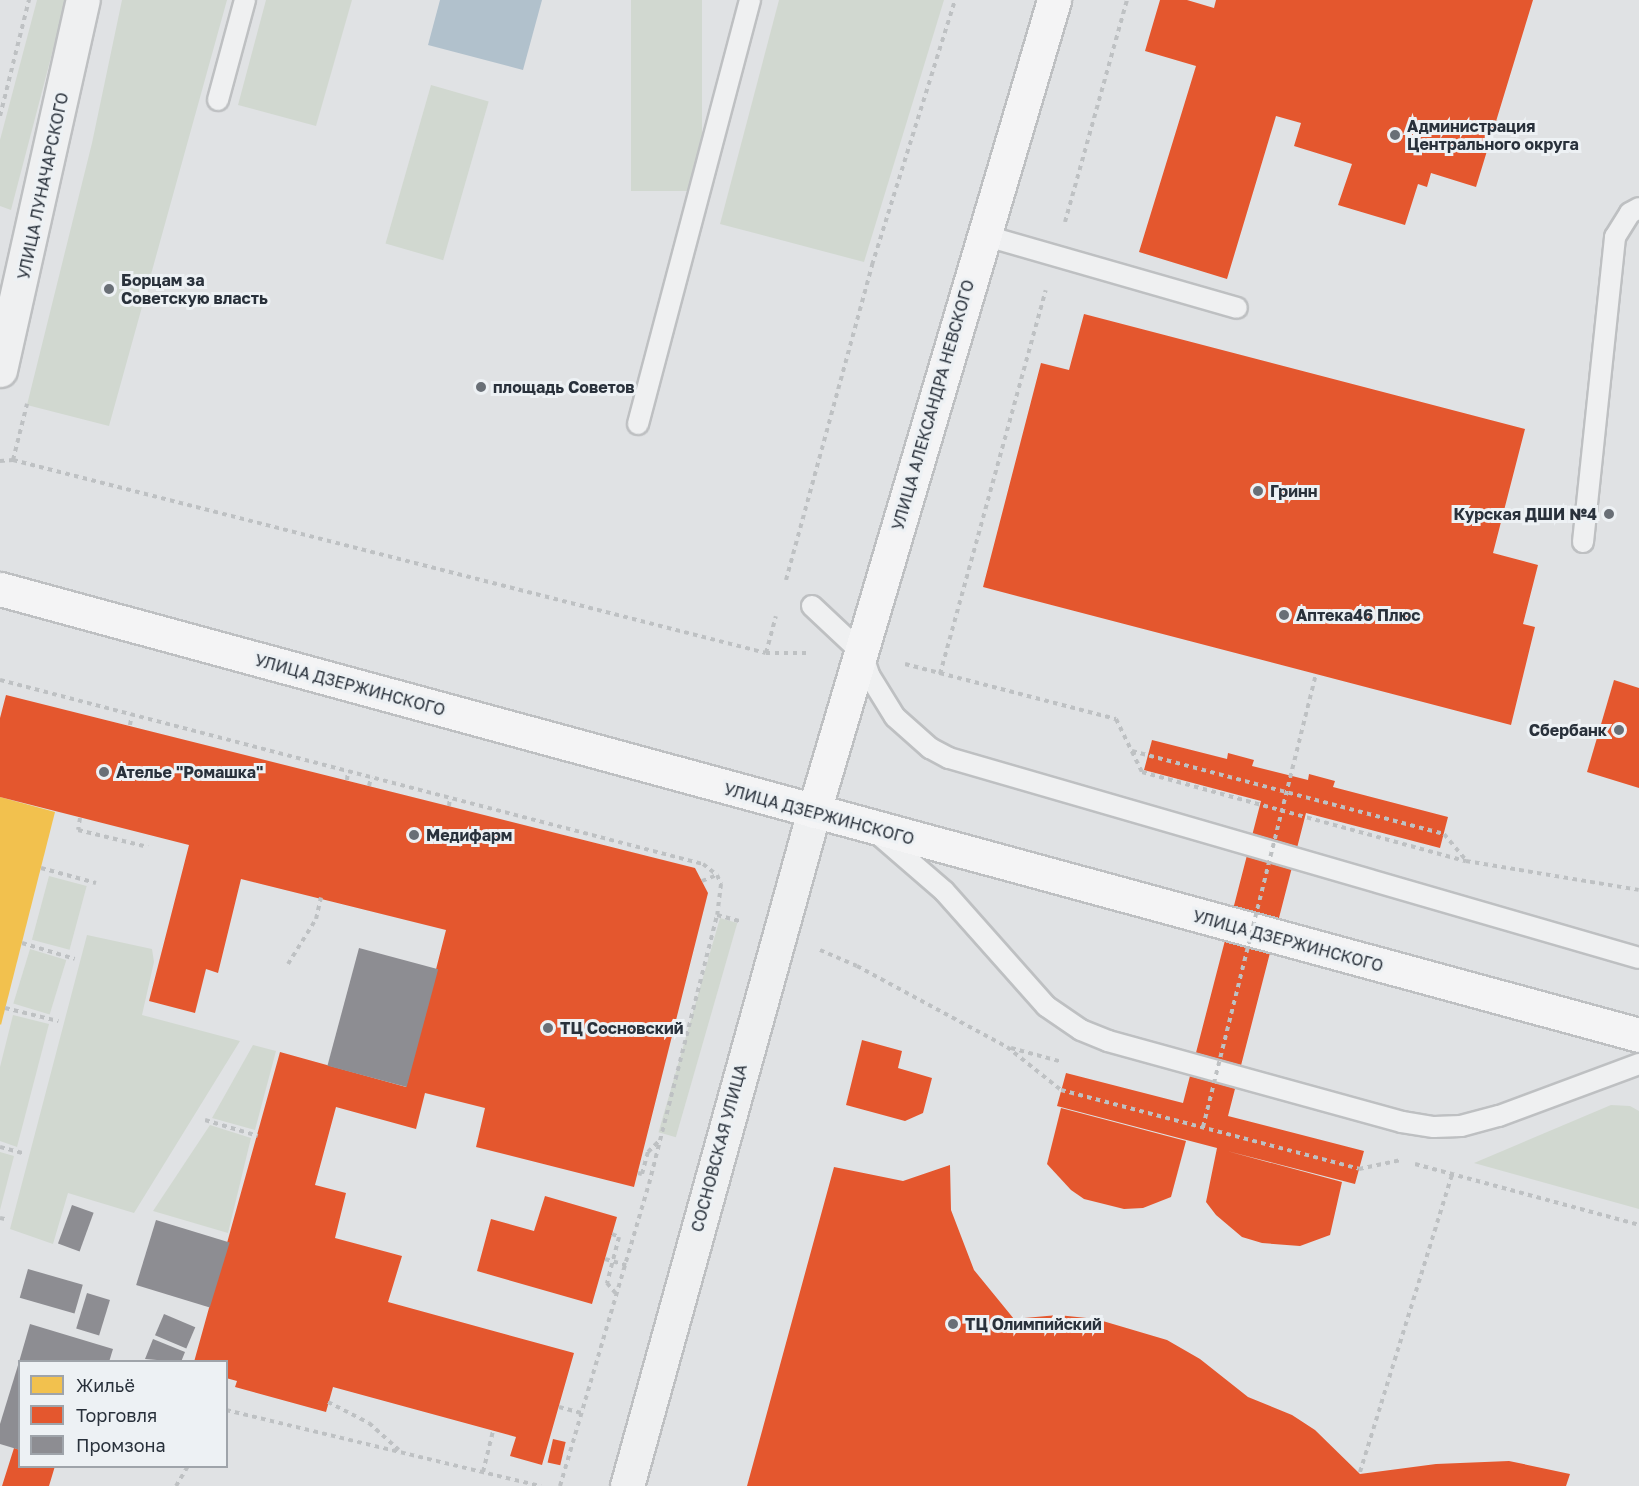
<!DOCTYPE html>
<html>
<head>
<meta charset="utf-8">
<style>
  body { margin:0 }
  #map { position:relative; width:1639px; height:1486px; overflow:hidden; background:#e0e2e4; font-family:"Golos Text",sans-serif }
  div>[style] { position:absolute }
  .green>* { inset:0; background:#d1d8d0; transform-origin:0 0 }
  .water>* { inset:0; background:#b1c1cc }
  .homes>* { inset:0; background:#f2c14e }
  .shops>* { inset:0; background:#e4572e; transform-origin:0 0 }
  .industry>* { inset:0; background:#8d8d92; transform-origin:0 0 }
  .path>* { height:4px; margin-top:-2px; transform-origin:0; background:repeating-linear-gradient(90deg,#bec1c3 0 4.5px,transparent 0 9px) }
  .roads { filter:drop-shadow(2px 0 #bec0c2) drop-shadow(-2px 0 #bec0c2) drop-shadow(0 2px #bec0c2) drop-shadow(0 -2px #bec0c2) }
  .lane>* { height:20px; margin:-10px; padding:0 10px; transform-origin:10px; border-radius:10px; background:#eff0f1 }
  .street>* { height:33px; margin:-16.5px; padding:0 16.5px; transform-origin:16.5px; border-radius:16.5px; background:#eff0f1 }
  .primary>* { height:33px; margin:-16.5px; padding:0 16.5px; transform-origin:16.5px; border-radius:16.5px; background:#f4f4f5 }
  .path-bridge>* { height:4px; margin-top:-2px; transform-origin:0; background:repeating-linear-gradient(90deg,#bec1c3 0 4.5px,transparent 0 9px) }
  .dots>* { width:16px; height:16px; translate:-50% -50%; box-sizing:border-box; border:3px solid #edf1f4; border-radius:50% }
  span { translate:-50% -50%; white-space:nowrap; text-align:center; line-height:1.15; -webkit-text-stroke:6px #edf1f4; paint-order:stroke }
  .poi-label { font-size:16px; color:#29313b; font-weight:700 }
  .left { translate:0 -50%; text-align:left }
  .right { translate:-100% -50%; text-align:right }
  .street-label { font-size:16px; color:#29313b }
  .legend { position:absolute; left:18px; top:1360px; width:210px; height:108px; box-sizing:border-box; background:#edf1f4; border:2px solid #9fa4aa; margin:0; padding:8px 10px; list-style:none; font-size:18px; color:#29313b }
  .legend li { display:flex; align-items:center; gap:12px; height:30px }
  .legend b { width:30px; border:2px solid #9fa4aa }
</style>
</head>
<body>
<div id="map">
  <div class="green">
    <i style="clip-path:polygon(37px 0,66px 0,11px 210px,0 206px,0 140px)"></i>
    <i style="clip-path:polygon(122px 0,227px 0,109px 426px,27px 405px,92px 143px)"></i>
    <i style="clip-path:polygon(266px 0,352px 0,316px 126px,238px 105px)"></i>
    <i style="left:631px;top:0;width:71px;height:191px"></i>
    <i style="clip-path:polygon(779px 0,944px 0,864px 262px,720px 224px)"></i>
    <i style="left:431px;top:85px;width:60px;height:165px;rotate:16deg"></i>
    <i style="left:49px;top:876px;width:39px;height:66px;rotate:15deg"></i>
    <i style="left:720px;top:918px;width:18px;height:223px;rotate:16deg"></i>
    <i style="clip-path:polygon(87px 935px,152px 949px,154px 962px,142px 1015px,240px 1041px,134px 1213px,68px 1193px,53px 1244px,10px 1229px)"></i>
    <i style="left:30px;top:949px;width:38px;height:57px;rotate:17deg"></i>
    <i style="clip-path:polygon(13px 1015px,49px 1024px,17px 1147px,0 1141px,0 1067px)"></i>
    <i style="clip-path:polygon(253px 1045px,276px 1051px,255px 1130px,212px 1118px)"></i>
    <i style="clip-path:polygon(1611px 1105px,1630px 1106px,1639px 1111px,1639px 1209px,1474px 1163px)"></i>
    <i style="clip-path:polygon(210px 1125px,251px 1138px,228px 1233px,153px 1211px)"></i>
    <i style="clip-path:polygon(0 1152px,14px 1156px,0 1210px)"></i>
  </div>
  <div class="water">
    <i style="clip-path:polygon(440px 0,542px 0,523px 70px,428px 45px)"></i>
  </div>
  <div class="homes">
    <i style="clip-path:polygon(0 797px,55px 812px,1px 1025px,0 1024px)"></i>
  </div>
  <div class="shops">
    <i style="clip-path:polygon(1160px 0,1187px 0,1214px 8px,1216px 0,1533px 0,1476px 187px,1431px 173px,1427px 187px,1418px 184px,1405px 225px,1338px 205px,1352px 164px,1294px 146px,1301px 123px,1276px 116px,1227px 279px,1139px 252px,1196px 66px,1145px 51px)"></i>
    <i style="clip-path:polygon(1084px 314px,1525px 429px,1493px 553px,1538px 565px,1523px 624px,1535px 627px,1511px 725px,983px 587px,1041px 363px,1069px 370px)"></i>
    <i style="clip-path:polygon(1614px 680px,1639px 688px,1639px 788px,1587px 772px)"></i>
    <i style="clip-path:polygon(6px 695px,695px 868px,708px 893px,634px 1187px,476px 1147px,485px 1108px,425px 1093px,416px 1129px,336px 1107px,315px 1185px,346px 1193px,335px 1238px,402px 1256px,388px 1302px,574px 1353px,542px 1465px,510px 1456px,516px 1437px,333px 1387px,326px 1412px,235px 1387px,237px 1381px,226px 1378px,226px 1362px,194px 1362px,280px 1052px,406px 1087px,446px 930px,241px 879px,218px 973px,206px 969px,195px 1013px,149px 1001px,189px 845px,0 797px,0 718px)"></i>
    <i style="clip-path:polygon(1152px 740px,1227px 759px,1228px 753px,1254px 760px,1252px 766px,1308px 780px,1309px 774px,1335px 781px,1333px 787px,1448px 817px,1440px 848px,1306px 813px,1228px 1116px,1364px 1151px,1355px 1184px,1227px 1151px,1342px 1182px,1330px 1235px,1300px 1246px,1262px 1243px,1242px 1237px,1216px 1215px,1206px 1202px,1217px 1148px,1057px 1106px,1066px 1073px,1183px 1103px,1261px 801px,1144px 770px)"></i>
    <i style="clip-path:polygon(862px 1040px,902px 1051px,898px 1068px,932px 1078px,923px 1113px,905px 1121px,846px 1105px)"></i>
    <i style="clip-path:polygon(1061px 1108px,1186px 1141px,1171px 1197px,1143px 1208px,1124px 1209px,1084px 1199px,1071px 1190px,1047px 1164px)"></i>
    <i style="clip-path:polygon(950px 1165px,951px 1210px,974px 1270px,1014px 1319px,1058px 1315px,1096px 1319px,1167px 1340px,1200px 1359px,1248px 1397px,1292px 1415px,1315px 1430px,1360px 1474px,1436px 1464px,1509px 1461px,1570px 1474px,1566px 1486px,747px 1486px,834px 1167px,903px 1181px)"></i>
    <i style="clip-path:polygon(545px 1196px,617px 1217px,592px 1304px,477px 1271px,491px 1219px,534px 1231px)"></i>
    <i style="left:553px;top:1439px;width:13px;height:24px;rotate:13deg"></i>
    <i style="clip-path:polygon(14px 1448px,20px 1450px,20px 1466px,55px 1466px,49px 1486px,2px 1486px)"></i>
  </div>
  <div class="industry">
    <i style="left:359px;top:948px;width:82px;height:122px;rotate:15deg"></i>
    <i style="left:72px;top:1205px;width:23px;height:41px;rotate:20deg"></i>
    <i style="left:156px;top:1220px;width:77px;height:68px;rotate:17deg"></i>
    <i style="left:28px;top:1269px;width:57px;height:30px;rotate:16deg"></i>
    <i style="left:87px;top:1293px;width:24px;height:37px;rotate:17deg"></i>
    <i style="left:164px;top:1314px;width:34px;height:23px;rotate:23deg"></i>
    <i style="clip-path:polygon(30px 1324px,113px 1349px,109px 1362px,19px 1362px)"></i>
    <i style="clip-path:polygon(153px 1339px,185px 1352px,181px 1362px,145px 1359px)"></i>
    <i style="clip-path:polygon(19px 1362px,20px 1362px,20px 1450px,0 1444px,0 1424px)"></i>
  </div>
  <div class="path">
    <i style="left:0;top:116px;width:120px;rotate:-76deg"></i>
    <i style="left:1065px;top:222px;width:230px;rotate:-74.4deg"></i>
    <i style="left:13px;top:460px;width:58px;rotate:-76deg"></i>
    <i style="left:0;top:461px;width:13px;rotate:-4deg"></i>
    <i style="left:13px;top:460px;width:777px;rotate:14.38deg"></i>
    <i style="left:766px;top:653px;width:43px"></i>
    <i style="left:786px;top:580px;width:327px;rotate:-74.7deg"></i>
    <i style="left:872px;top:265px;width:278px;rotate:-72.6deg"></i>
    <i style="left:766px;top:653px;width:38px;rotate:-75deg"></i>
    <i style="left:905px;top:664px;width:218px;rotate:14.6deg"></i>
    <i style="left:1116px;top:719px;width:59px;rotate:63.9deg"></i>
    <i style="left:1142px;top:772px;width:336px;rotate:15.4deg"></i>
    <i style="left:1466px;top:861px;width:175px;rotate:9.5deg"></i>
    <i style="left:940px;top:674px;width:398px;rotate:-74.6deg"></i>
    <i style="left:0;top:680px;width:727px;rotate:14.67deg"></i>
    <i style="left:703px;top:864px;width:18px;rotate:38deg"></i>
    <i style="left:717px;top:875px;width:10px;rotate:66deg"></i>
    <i style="left:721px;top:884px;width:31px;rotate:97deg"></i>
    <i style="left:717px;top:915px;width:23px;rotate:15deg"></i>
    <i style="left:130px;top:725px;width:11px;rotate:-80deg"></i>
    <i style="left:1132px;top:751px;width:323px;rotate:14.9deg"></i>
    <i style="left:1444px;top:834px;width:33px;rotate:50deg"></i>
    <i style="left:347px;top:780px;width:9px;rotate:-84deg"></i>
    <i style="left:369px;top:786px;width:9px;rotate:-77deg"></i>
    <i style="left:449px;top:806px;width:8px;rotate:-83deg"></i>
    <i style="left:80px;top:818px;width:12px;rotate:99deg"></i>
    <i style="left:78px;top:830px;width:72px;rotate:13.7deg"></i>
    <i style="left:41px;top:868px;width:57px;rotate:15.3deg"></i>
    <i style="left:702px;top:881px;width:16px;rotate:-22deg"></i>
    <i style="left:22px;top:943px;width:55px;rotate:16.8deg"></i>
    <i style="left:820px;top:950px;width:40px;rotate:23.4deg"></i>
    <i style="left:857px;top:966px;width:170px;rotate:28.4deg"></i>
    <i style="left:1007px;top:1047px;width:69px;rotate:38.5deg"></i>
    <i style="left:1061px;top:1090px;width:308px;rotate:14.8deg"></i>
    <i style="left:1359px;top:1169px;width:43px;rotate:-12.1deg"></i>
    <i style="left:288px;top:964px;width:53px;rotate:-58.1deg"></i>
    <i style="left:316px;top:919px;width:22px;rotate:-77deg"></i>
    <i style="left:5px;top:1008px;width:55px;rotate:13.8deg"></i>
    <i style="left:1011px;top:1048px;width:50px;rotate:15.2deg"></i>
    <i style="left:205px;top:1120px;width:55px;rotate:16.8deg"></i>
    <i style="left:0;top:1147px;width:24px;rotate:15deg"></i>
    <i style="left:1415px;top:1164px;width:232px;rotate:15.2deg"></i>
    <i style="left:638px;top:1173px;width:4px;rotate:14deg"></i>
    <i style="left:642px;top:1174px;width:23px;rotate:-75deg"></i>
    <i style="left:648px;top:1152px;width:17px;rotate:-45deg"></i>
    <i style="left:0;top:1218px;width:5px;rotate:11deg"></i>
    <i style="left:612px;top:1234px;width:8px;rotate:23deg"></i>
    <i style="left:619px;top:1237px;width:48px;rotate:104.6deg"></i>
    <i style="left:607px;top:1283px;width:16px;rotate:50deg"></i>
    <i style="left:605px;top:1259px;width:22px;rotate:16deg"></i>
    <i style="left:328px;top:1402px;width:46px;rotate:27.1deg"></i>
    <i style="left:369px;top:1423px;width:40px;rotate:42deg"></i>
    <i style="left:559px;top:1407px;width:24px;rotate:15deg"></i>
    <i style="left:226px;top:1410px;width:324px;rotate:13.6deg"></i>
    <i style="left:483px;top:1472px;width:42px;rotate:-76.3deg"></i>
    <i style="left:1360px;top:1472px;width:312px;rotate:-72.8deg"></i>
    <i style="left:176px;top:1486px;width:23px;rotate:-59deg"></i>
    <i style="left:560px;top:1486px;width:315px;rotate:-73.6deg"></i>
    <i style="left:649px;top:1184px;width:277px;rotate:-75.8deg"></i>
  </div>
  <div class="roads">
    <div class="lane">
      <i style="left:218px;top:100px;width:104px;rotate:-74.9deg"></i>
      <i style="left:983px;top:235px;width:264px;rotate:16deg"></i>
      <i style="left:638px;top:424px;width:439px;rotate:-75.2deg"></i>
      <i style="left:1583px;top:542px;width:307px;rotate:-84deg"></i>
      <i style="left:1615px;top:237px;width:28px;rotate:-58deg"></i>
      <i style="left:1630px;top:213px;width:10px;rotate:-29deg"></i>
      <i style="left:812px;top:606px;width:69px;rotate:43.2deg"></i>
      <i style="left:862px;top:653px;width:23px;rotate:72deg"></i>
      <i style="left:869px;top:675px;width:49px;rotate:58.2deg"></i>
      <i style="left:895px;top:717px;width:47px;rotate:41.5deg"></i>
      <i style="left:930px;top:748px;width:21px;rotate:28deg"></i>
      <i style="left:949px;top:758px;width:718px;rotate:16.16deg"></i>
      <i style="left:878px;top:834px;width:87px;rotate:40.8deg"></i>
      <i style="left:944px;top:891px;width:154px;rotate:48.4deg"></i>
      <i style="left:1046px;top:1006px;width:42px;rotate:34.4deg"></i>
      <i style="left:1081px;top:1030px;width:29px;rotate:22deg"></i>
      <i style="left:1108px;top:1041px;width:305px;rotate:15.4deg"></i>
      <i style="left:1402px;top:1122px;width:32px;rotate:9deg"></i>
      <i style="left:1434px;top:1127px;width:27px;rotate:-2deg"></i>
      <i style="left:1461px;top:1126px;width:39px;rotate:-15deg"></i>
      <i style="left:1499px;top:1116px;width:149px;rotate:-20.4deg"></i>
    </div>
    <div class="street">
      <i style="left:0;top:370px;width:379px;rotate:-77.4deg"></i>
      <i style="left:627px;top:1486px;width:700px;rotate:-74.52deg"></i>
    </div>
    <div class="primary">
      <i style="left:0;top:589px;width:1699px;rotate:15.22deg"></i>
      <i style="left:814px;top:811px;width:846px;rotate:-73.51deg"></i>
    </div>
  </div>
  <div class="path-bridge">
    <i style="left:1203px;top:1127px;width:467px;rotate:-76deg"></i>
  </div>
  <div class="dots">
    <i style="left:1395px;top:135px;background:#696f76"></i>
    <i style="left:109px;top:289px;background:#696f76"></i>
    <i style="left:481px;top:387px;background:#696f76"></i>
    <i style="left:1258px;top:491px;background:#696f76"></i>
    <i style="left:1609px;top:514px;background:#696f76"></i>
    <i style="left:1284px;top:615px;background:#696f76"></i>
    <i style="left:1619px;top:730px;background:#696f76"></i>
    <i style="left:104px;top:772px;background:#696f76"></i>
    <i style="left:414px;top:835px;background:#696f76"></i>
    <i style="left:548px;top:1028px;background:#696f76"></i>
    <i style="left:953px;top:1324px;background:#696f76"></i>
  </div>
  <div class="poi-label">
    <span class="left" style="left:1407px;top:135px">Администрация<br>Центрального округа</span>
    <span class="left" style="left:121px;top:289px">Борцам за<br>Советскую власть</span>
    <span class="left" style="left:493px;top:387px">площадь Советов</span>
    <span class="left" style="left:1270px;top:491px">Гринн</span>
    <span class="right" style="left:1597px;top:514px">Курская ДШИ №4</span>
    <span class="left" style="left:1296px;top:615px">Аптека46 Плюс</span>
    <span class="right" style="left:1607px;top:730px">Сбербанк</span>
    <span class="left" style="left:116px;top:772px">Ателье "Ромашка"</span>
    <span class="left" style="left:426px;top:835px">Медифарм</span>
    <span class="left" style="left:560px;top:1028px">ТЦ Сосновский</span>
    <span class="left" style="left:965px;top:1324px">ТЦ Олимпийский</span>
  </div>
  <div class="street-label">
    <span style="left:43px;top:186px;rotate:-78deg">УЛИЦА ЛУНАЧАРСКОГО</span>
    <span style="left:933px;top:405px;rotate:-74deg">УЛИЦА АЛЕКСАНДРА НЕВСКОГО</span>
    <span style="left:350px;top:685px;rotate:15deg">УЛИЦА ДЗЕРЖИНСКОГО</span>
    <span style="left:819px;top:814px;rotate:15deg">УЛИЦА ДЗЕРЖИНСКОГО</span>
    <span style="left:1288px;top:941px;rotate:15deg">УЛИЦА ДЗЕРЖИНСКОГО</span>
    <span style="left:719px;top:1148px;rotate:-75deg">СОСНОВСКАЯ УЛИЦА</span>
  </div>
  <ul class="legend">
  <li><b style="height:16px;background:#f2c14e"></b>Жильё</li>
  <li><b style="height:16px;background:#e4572e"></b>Торговля</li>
  <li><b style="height:16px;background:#8d8d92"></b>Промзона</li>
  </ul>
</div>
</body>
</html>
